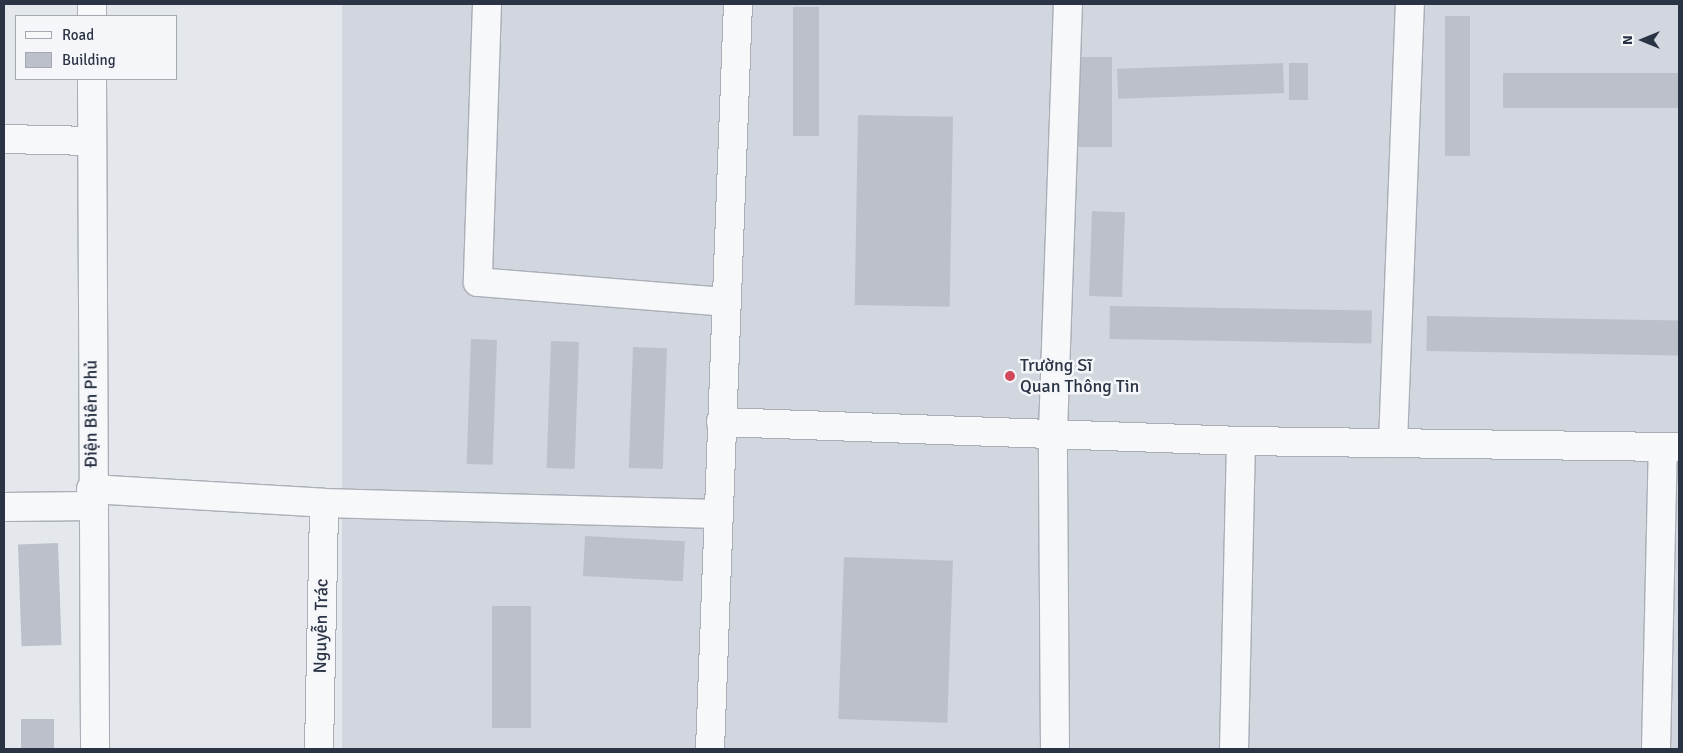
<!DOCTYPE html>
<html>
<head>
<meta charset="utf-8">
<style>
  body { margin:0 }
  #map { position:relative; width:1683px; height:753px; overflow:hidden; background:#e4e7ec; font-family:Signika,sans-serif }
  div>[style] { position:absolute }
  .built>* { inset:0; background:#d2d6de; transform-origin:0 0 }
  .building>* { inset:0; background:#bbc0ca; transform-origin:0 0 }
  .roads { filter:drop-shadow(1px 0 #a9aeb7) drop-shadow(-1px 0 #a9aeb7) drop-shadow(0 1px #a9aeb7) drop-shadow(0 -1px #a9aeb7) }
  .minor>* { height:28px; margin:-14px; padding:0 14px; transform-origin:14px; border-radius:14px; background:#f7f8fa }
  .dots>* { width:14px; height:14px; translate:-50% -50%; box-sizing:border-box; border:2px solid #f4f6f9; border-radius:50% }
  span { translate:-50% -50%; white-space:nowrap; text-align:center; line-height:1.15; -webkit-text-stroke:5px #f4f6f9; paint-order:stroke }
  .poi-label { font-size:18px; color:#2b3445 }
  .left { translate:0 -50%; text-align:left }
  .street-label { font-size:18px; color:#2b3445 }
  .frame { position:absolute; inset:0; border:5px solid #2b3445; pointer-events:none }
  .legend { position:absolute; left:15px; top:15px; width:162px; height:65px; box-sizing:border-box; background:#f4f6f9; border:1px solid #a4a8b1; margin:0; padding:6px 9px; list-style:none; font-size:15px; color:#2b3445 }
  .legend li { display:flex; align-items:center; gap:10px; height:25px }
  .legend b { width:25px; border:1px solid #a4a8b1 }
  .north { position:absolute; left:1618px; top:15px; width:50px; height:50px; -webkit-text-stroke:4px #f4f6f9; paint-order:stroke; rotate:270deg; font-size:14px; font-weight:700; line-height:20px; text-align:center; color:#2b3445 }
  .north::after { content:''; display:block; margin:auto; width:18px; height:22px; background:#2b3445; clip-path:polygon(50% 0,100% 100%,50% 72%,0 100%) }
</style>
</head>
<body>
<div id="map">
  <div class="built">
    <i style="left:342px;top:4px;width:1337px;height:745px"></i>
  </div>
  <div class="building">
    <i style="left:793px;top:7px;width:26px;height:129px"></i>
    <i style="left:1445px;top:16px;width:25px;height:140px"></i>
    <i style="left:1077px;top:57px;width:35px;height:90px"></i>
    <i style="left:1283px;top:63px;width:30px;height:166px;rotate:88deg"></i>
    <i style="left:1289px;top:63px;width:19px;height:37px"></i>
    <i style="left:1679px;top:73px;width:35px;height:176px;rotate:90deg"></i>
    <i style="left:858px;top:115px;width:95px;height:190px;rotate:1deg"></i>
    <i style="left:1092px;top:211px;width:33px;height:85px;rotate:2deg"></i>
    <i style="left:1110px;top:306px;width:262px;height:33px;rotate:1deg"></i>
    <i style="left:1427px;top:316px;width:252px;height:35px;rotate:1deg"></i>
    <i style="left:471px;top:339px;width:26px;height:125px;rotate:2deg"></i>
    <i style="left:551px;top:341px;width:28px;height:127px;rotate:2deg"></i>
    <i style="left:633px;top:347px;width:34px;height:121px;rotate:2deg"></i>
    <i style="left:585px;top:536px;width:100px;height:40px;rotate:3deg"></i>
    <i style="left:58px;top:543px;width:102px;height:40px;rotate:88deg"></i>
    <i style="left:844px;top:557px;width:109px;height:162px;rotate:2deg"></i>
    <i style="left:492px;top:606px;width:39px;height:122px"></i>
    <i style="left:21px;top:719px;width:33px;height:30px"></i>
  </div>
  <div class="roads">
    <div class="minor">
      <i style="left:487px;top:4px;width:278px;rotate:91.9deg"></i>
      <i style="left:478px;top:282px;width:249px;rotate:4.6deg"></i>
      <i style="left:92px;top:16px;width:12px;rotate:-90deg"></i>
      <i style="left:92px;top:79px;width:670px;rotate:89.74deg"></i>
      <i style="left:4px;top:139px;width:87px;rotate:1.3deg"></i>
      <i style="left:721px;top:422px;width:520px;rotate:2.09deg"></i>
      <i style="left:1241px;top:441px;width:438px;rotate:0.8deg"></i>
      <i style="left:1393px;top:443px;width:439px;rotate:-87.8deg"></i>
      <i style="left:91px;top:489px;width:233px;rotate:3.4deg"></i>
      <i style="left:324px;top:503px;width:394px;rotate:1.6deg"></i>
      <i style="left:4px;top:507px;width:88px;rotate:-0.7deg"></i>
      <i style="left:319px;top:749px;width:246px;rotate:-88.8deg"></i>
      <i style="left:710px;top:749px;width:746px;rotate:-87.85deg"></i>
      <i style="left:1055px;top:749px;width:317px;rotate:-90.4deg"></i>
      <i style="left:1053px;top:432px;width:428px;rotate:-88deg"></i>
      <i style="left:1234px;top:749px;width:308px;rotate:-88.7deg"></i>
      <i style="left:1656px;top:749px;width:302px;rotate:-88.7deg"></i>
    </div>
  </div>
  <div class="dots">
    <i style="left:1010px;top:376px;background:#d1495b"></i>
  </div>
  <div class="poi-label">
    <span class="left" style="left:1020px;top:376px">Trường Sĩ<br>Quan Thông Tin</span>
  </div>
  <div class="street-label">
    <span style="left:91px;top:414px;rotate:-90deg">Điện Biên Phủ</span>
    <span style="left:321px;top:626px;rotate:-89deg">Nguyễn Trác</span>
  </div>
  <div class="frame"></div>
  <ul class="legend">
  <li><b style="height:6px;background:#f7f8fa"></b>Road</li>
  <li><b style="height:14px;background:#bbc0ca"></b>Building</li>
  </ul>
  <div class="north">N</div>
</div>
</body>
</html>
